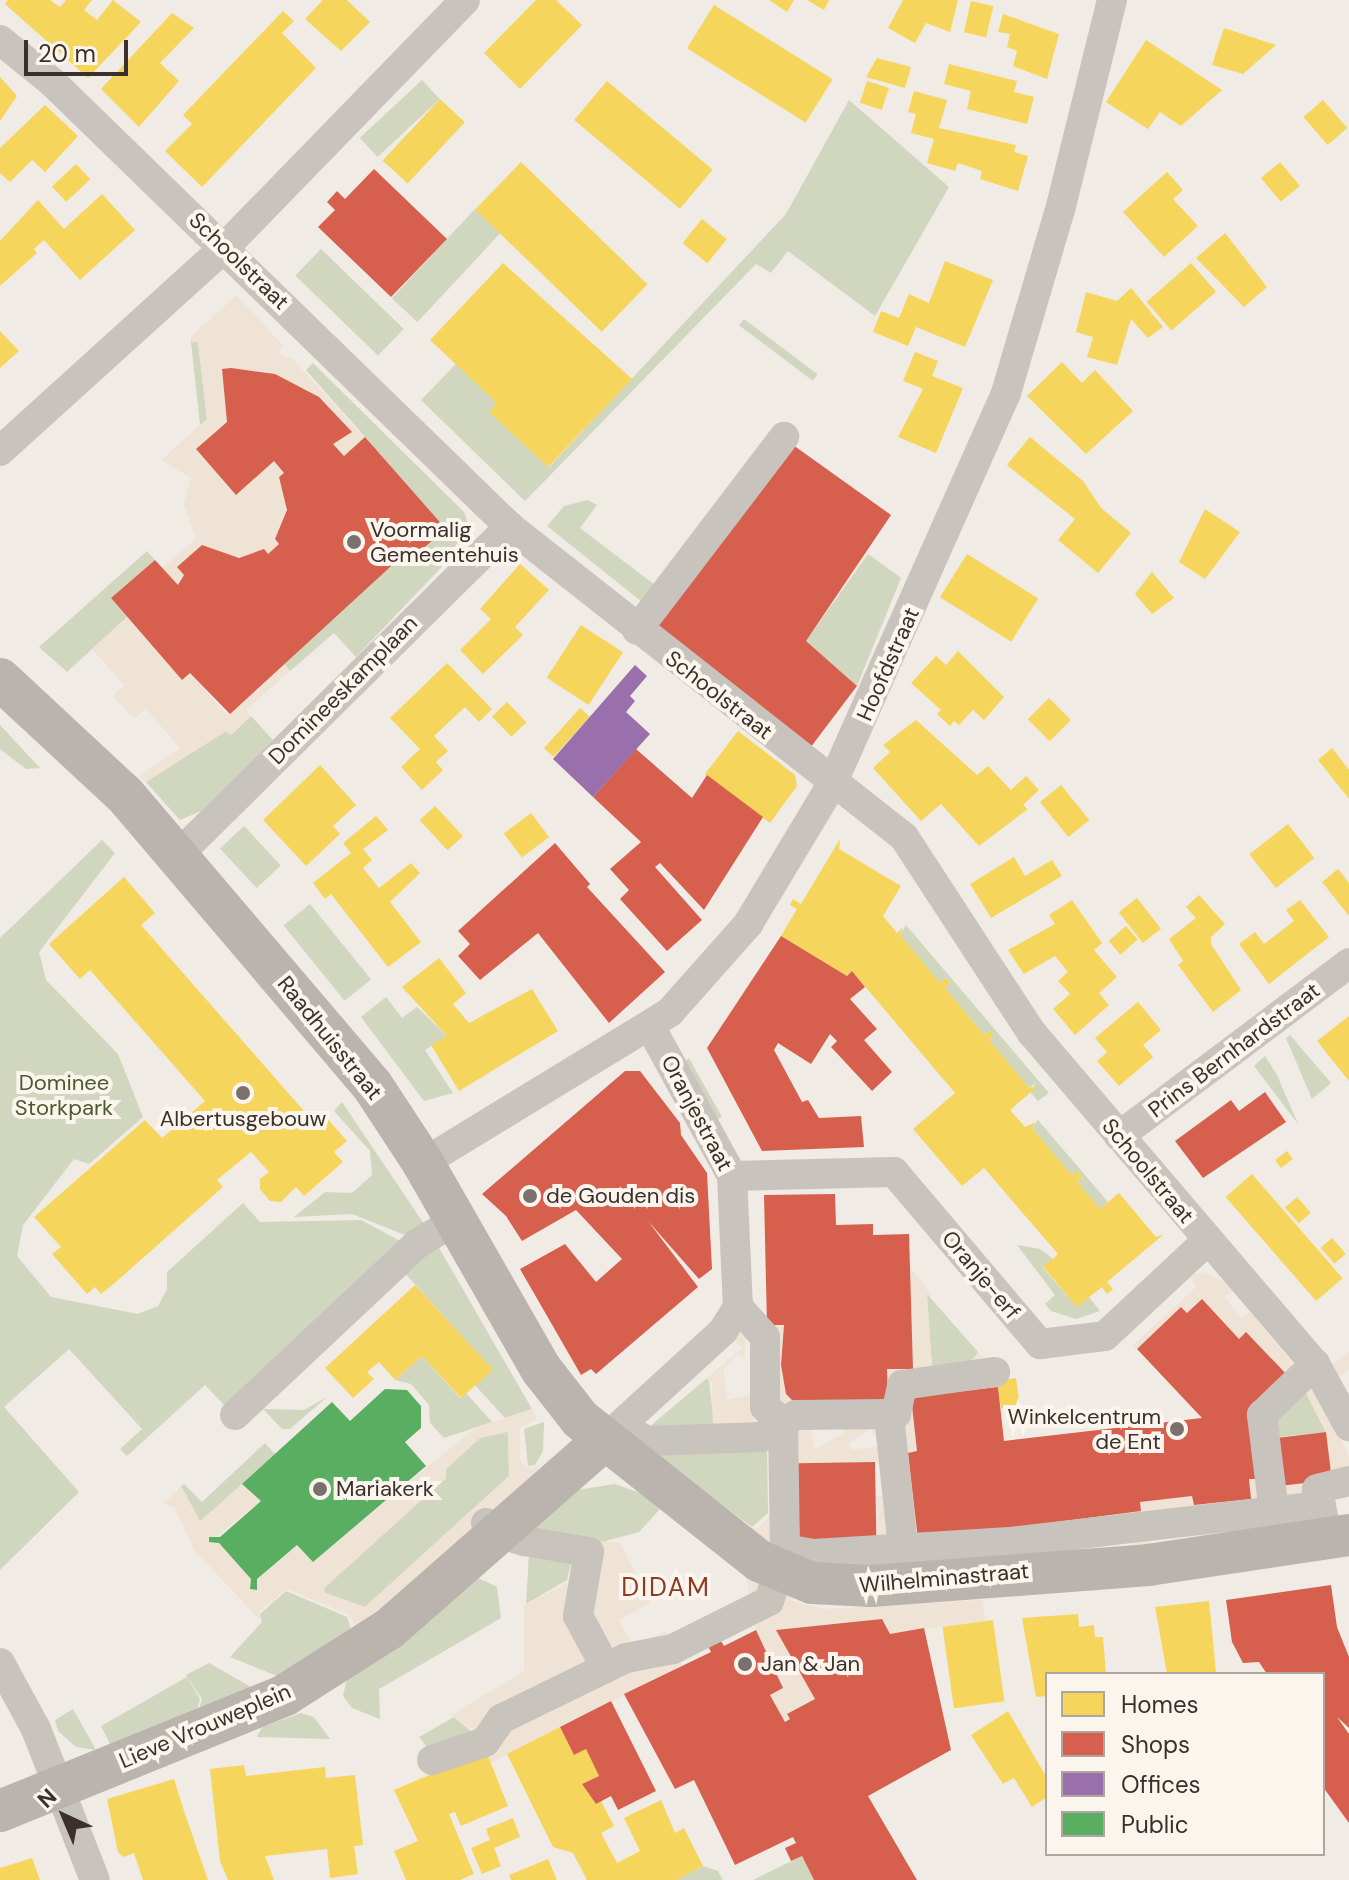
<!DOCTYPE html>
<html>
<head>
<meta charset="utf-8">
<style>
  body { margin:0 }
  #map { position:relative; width:1349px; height:1880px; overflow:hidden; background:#f0ebe5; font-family:"DM Sans",sans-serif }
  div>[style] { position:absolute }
  .green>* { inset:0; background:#d1d6bf; transform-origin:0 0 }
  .plaza>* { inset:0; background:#eee3d5 }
  .homes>* { inset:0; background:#f6d55c; transform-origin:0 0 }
  .shops>* { inset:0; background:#d6604d; transform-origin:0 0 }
  .offices>* { inset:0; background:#9970ab }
  .public>* { inset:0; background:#5aae61 }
  .street>* { height:30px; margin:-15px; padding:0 15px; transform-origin:15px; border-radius:15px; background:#c9c3be }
  .secondary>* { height:42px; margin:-21px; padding:0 21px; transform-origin:21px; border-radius:21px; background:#bab3ae }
  .dots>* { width:22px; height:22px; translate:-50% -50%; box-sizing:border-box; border:4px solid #fbf5ee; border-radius:50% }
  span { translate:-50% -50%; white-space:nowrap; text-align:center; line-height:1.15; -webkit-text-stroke:8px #fbf5ee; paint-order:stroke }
  .street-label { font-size:22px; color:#3b302b }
  .poi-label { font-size:22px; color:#3b302b }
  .left { translate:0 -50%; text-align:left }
  .right { translate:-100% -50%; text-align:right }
  .park-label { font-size:22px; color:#4a5a2e }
  .quarter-label { font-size:26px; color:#8c3b22; letter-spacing:2px }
  .legend { position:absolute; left:1045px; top:1672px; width:280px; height:184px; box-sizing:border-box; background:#fbf5ee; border:2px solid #aea6a0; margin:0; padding:10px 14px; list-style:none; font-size:24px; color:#3b302b }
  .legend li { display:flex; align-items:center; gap:16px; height:40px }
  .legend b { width:40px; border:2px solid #aea6a0 }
  .north { position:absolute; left:24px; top:1776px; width:80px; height:80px; -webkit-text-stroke:6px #fbf5ee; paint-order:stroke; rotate:316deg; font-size:22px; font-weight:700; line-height:32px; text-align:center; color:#3b302b }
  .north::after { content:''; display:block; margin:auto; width:28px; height:36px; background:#3b302b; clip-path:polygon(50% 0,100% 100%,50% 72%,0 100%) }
  .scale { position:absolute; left:24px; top:40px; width:104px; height:36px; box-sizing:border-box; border:4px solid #3b302b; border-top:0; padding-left:10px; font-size:24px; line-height:28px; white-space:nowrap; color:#3b302b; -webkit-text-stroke:6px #fbf5ee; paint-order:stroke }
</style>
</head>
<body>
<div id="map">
  <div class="green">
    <i style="left:422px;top:80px;width:26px;height:85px;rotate:47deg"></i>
    <i style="clip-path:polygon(849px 100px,949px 187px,875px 316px,788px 251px,771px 273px,756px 264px,525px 501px,421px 400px,456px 364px,497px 403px,490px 412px,549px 467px,786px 214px)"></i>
    <i style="left:475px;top:209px;width:35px;height:122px;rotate:43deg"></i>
    <i style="left:321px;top:249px;width:115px;height:37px;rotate:44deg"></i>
    <i style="left:744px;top:319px;width:92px;height:8px;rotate:37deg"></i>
    <i style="clip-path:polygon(191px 342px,198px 342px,207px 419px,200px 425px)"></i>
    <i style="clip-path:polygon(313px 363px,464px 512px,472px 535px,356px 657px,334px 633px,290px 671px,282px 661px,401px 557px,407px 563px,446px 529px,306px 370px)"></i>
    <i style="clip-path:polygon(588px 500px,597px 505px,580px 528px,655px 585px,642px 602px,547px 526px,564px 506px)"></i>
    <i style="clip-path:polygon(147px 551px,155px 560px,111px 598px,127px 617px,67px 672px,39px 647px)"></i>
    <i style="clip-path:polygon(868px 554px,901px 578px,857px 686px,806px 641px)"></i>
    <i style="clip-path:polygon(251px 716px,273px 740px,201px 811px,180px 820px,146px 782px,226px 731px,231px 735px)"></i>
    <i style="clip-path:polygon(0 725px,40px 768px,26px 769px,0 749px)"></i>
    <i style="left:244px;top:826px;width:54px;height:33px;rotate:47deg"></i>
    <i style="clip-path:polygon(102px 840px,115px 853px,39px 952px,46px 980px,118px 1054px,143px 1117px,89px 1164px,74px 1159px,23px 1225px,17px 1256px,51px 1297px,138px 1314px,158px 1306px,167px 1289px,167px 1272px,243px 1203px,260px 1222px,361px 1220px,404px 1243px,225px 1406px,205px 1385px,127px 1456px,120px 1449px,142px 1429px,69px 1349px,4px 1407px,79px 1492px,0 1570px,0 938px)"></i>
    <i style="left:310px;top:904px;width:97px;height:34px;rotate:51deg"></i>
    <i style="clip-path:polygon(906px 925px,1049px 1093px,1038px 1101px,1030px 1092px,1036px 1083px,1029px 1088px,989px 1040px,994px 1035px,990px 1031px,984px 1035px,945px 988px,950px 983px,946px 978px,940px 983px,900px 935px)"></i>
    <i style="clip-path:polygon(386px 997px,402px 1018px,417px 1007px,447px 1036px,425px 1050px,453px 1093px,424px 1101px,361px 1017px)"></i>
    <i style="clip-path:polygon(1290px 1035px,1331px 1083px,1312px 1099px,1286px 1038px)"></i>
    <i style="clip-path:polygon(1265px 1056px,1277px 1075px,1298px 1124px,1254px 1066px)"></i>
    <i style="clip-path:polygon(689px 1058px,722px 1117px,717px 1120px,685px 1061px)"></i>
    <i style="clip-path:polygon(342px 1102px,424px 1224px,410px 1237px,352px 1214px,294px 1217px,325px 1192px,352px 1193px,372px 1175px,370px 1151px,334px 1111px)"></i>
    <i style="clip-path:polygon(1038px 1120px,1108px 1202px,1100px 1209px,1077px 1182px,1083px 1178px,1078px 1172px,1072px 1176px,1032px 1128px)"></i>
    <i style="clip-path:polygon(435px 1241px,532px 1409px,505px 1418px,475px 1385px,492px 1370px,403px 1271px)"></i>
    <i style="clip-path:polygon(1017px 1245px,1040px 1249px,1053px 1259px,1043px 1268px,1077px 1307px,1089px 1297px,1100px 1311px,1076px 1319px,1051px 1311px,1045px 1304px,1055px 1295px)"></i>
    <i style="clip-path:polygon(927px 1294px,978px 1352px,974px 1362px,932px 1367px)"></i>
    <i style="clip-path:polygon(422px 1356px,460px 1398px,466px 1393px,492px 1422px,444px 1438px,430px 1423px,429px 1405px,411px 1384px,395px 1380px)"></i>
    <i style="clip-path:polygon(709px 1379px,714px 1425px,649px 1427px,706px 1379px)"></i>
    <i style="clip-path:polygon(1303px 1387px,1326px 1432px,1278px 1437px,1276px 1412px)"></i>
    <i style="clip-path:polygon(327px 1397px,290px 1429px,282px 1429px,263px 1409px,304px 1410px)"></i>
    <i style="clip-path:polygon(544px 1422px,543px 1451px,535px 1465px,528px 1466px,524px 1429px)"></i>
    <i style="clip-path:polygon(508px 1431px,509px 1476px,365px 1607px,325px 1593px,324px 1588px,446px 1478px,446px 1469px,480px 1438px)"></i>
    <i style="clip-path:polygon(265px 1443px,275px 1454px,200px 1522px,181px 1486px,184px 1484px,202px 1502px)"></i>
    <i style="clip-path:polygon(767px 1449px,768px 1513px,752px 1527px,654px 1454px)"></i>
    <i style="clip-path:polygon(615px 1484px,643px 1494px,660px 1509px,639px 1532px,602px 1542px,542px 1537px,534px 1526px,577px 1490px)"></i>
    <i style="clip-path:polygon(529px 1554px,572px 1559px,567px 1580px,526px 1604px)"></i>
    <i style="clip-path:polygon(478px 1578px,497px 1587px,501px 1618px,379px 1689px,380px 1719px,352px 1708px,343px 1696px,347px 1679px)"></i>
    <i style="clip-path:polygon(286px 1591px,347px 1617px,351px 1629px,277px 1676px,230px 1657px,262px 1622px,260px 1614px)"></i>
    <i style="clip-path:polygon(209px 1663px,251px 1687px,198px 1712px,202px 1699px,186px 1675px)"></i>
    <i style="clip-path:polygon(187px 1677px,200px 1699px,197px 1710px,110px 1744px,101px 1726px)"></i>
    <i style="clip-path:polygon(73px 1709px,95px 1748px,95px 1750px,76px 1747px,58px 1731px,55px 1720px)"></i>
    <i style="clip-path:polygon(301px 1713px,314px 1717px,330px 1739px,257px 1737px,262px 1727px)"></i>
    <i style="clip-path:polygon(454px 1717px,473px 1733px,472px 1739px,426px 1746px,419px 1737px)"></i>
    <i style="clip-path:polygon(802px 1856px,814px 1880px,753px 1880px)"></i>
    <i style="clip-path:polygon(703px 1866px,718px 1871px,723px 1880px,676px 1880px)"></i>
  </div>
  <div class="plaza">
    <i style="clip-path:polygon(237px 295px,283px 346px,279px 354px,294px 360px,364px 438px,344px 456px,333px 444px,351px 432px,319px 397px,270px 373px,222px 369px,227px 422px,197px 449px,274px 461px,284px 473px,279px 477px,287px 501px,285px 519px,275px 539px,279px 544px,268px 554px,233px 557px,202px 545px,177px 567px,184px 575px,178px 585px,162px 568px,196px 539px,184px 504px,191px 478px,161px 460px,207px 419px,198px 342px,191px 342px,191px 336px)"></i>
    <i style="clip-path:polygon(127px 617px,182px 680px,190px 673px,226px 714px,260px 688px,282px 661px,290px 671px,246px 710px,251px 716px,230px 735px,226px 731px,146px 782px,140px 776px,180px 748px,146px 709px,134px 719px,113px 696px,124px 685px,92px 649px)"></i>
    <i style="clip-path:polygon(evenodd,910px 1268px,932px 1294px,927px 1295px,932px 1367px,969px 1364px,978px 1352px,1001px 1379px,998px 1387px,911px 1397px,917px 1451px,908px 1453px,918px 1540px,1002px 1528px,1003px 1537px,1058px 1531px,1058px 1521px,1141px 1511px,1140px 1502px,1192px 1496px,1194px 1505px,1251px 1499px,1249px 1479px,1256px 1478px,1249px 1415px,1288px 1377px,1246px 1332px,1239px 1339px,1202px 1299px,1187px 1313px,1181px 1307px,1137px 1349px,1133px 1345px,1197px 1286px,1189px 1276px,1204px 1272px,1223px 1281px,1232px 1291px,1224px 1297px,1242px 1318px,1250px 1312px,1326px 1404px,1349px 1457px,1349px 1489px,1331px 1492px,1335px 1520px,1349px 1513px,1349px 1519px,1314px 1528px,1290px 1528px,1288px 1521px,1151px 1539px,1152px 1550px,1133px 1545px,1131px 1535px,1068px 1543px,1069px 1553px,1049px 1555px,1047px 1544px,834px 1561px,834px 1569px,789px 1558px,740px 1527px,759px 1528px,771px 1514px,768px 1445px,655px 1447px,652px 1456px,637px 1443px,635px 1428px,642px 1419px,651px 1436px,713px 1428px,712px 1382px,706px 1379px,742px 1348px,735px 1340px,746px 1327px,784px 1325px,781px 1365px,786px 1394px,795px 1403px,887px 1401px,887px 1369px,913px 1368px,910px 1268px,745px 1336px,754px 1336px,755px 1394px,728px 1400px,723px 1369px,737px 1355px,745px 1358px,745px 1336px,910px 1268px,1303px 1387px,1326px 1432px,1332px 1479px,1284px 1485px,1276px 1412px,1303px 1387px,910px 1268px,844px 1425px,844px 1433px,815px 1449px,809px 1426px,844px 1425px,910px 1268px,870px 1429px,881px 1446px,851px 1450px,849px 1443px,870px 1429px,910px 1268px,885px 1462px,887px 1495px,876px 1496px,877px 1540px,838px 1542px,835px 1548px,831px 1542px,800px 1542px,798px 1465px,885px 1462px)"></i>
    <i style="clip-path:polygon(1349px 1351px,1349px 1369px,1339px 1376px,1331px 1365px)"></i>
    <i style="clip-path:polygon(evenodd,532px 1409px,537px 1419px,520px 1428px,520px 1460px,530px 1470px,540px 1464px,537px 1471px,420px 1583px,355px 1628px,350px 1615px,287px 1589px,259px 1611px,260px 1620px,194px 1550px,175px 1508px,164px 1504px,181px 1486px,200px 1521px,242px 1484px,254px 1494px,261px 1501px,209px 1542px,219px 1543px,251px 1579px,250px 1589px,256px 1590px,257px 1579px,297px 1545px,313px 1562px,401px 1482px,405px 1485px,474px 1429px,532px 1409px,508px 1432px,509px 1477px,365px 1607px,325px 1593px,324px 1588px,446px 1478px,446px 1469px,480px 1438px,508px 1432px)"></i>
    <i style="clip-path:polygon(541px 1540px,620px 1542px,650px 1603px,619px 1620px,634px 1647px,665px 1631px,683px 1666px,491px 1763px,476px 1732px,451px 1715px,524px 1671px,524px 1606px,568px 1582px,575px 1560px,527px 1553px,523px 1559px,524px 1541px)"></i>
    <i style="clip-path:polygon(746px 1576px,793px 1595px,792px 1601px,824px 1609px,983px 1600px,985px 1621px,890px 1634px,882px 1619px,777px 1630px,815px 1699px,788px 1714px,790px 1719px,785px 1722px,770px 1695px,783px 1688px,756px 1630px)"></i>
  </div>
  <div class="homes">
    <i style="clip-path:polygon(8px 0,50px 0,60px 7px,66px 0,92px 0,84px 10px,97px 20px,113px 0,141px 22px,88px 78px,5px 4px)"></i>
    <i style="clip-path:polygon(323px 0,347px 0,370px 22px,341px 51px,305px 19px)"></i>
    <i style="clip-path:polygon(536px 0,556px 0,582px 25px,520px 89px,484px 53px)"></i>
    <i style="clip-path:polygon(769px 0,794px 0,787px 12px)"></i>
    <i style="clip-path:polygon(807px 0,829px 0,824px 10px)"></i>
    <i style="clip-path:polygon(903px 0,958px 0,950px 32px,926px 23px,915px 43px,888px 28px)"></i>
    <i style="left:971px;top:1px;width:23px;height:32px;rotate:13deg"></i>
    <i style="left:714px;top:5px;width:140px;height:51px;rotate:32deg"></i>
    <i style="clip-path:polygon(283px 11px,294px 21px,282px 33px,316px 68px,202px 187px,165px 151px,192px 124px,183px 115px)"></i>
    <i style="clip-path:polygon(172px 13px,194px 28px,160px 63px,179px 81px,139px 127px,101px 89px)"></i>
    <i style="clip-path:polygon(1003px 14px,1059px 34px,1047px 79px,1013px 66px,1017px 51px,1007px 47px,1010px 34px,998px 32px)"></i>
    <i style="clip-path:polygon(1224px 28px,1276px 45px,1243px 74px,1212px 65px)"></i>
    <i style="clip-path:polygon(1146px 40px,1222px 90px,1181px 126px,1160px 112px,1148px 129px,1106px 102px)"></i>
    <i style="clip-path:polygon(877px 58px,911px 67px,905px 88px,866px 77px)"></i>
    <i style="clip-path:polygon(949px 64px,1017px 81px,1014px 92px,1034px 97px,1027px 124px,967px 109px,971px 91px,944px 84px)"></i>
    <i style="clip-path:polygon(0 77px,17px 96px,0 121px)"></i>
    <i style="left:607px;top:81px;width:138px;height:51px;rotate:40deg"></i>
    <i style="left:867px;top:81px;width:23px;height:23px;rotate:18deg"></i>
    <i style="clip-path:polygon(914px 91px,947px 100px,939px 128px,1016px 145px,1014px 152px,1028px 156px,1018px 191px,980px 179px,982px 171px,958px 163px,955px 171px,927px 163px,934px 139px,911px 133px,916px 114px,908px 112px)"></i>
    <i style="left:440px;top:99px;width:34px;height:84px;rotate:43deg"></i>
    <i style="left:1323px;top:100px;width:37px;height:26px;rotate:49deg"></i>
    <i style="clip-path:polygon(45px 105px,78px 136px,45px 172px,32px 160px,10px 182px,0 173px,0 148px)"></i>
    <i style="left:521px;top:162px;width:176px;height:66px;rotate:44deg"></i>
    <i style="left:1280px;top:162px;width:31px;height:25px;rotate:50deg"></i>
    <i style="left:76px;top:164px;width:21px;height:33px;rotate:47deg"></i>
    <i style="clip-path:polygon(1167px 172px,1183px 190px,1173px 199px,1198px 226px,1164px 257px,1123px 212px)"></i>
    <i style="clip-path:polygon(102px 194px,135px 230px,80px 280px,44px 240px,34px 249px,37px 253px,0 286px,0 241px,38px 200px,64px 229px)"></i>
    <i style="left:702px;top:219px;width:32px;height:31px;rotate:39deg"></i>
    <i style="clip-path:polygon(1225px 233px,1267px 287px,1244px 307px,1196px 258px)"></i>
    <i style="clip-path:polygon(945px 261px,993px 280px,965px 347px,916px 327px,908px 346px,873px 332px,881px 311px,899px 318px,909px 294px,929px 303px)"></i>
    <i style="clip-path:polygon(503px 263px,632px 379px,548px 467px,489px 412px,497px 403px,430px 340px)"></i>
    <i style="left:1191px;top:263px;width:38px;height:59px;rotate:49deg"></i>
    <i style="clip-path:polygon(1131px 288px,1163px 327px,1148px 338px,1131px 319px,1117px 365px,1087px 357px,1093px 337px,1076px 332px,1086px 292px,1117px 301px)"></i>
    <i style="clip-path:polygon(0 331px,19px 351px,0 368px)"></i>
    <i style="clip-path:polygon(915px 352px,938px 361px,932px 376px,963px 388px,936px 453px,898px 437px,923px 389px,903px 381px)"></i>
    <i style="clip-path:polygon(1062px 362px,1082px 383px,1095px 370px,1133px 411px,1086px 454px,1027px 396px)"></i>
    <i style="clip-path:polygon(1030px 437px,1083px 481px,1101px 508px,1131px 533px,1098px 573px,1058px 540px,1075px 519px,1007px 465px)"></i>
    <i style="clip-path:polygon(1205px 509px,1240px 532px,1205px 579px,1179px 562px)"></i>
    <i style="left:967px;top:554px;width:84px;height:51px;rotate:32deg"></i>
    <i style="clip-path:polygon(520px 564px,549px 590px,515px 627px,523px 635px,483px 674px,460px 650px,491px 619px,480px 609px)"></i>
    <i style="clip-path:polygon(1152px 572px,1174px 598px,1152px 614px,1135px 594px)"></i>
    <i style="left:581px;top:625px;width:50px;height:63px;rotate:33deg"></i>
    <i style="clip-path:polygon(958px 651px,1004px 697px,984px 720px,973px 710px,959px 725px,954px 721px,950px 726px,937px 714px,941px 710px,911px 683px,936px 656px,946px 665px)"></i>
    <i style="clip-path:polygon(447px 663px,492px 709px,479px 722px,465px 707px,434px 736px,448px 751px,436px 762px,443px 770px,422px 790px,401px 767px,420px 749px,390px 718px)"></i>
    <i style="left:1049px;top:698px;width:31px;height:30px;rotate:45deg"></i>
    <i style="left:507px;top:702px;width:28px;height:21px;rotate:46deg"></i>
    <i style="left:580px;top:708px;width:13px;height:54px;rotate:42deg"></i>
    <i style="clip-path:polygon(916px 720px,977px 775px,988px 766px,1011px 790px,1026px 776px,1039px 790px,1023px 805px,1028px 809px,979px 846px,941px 804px,921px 821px,873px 768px,890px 752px,883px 745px)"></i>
    <i style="clip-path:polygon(738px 731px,795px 775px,797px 786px,770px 823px,705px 774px)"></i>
    <i style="clip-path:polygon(1332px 748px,1349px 770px,1349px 799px,1318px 760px)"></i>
    <i style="clip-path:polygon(320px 765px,356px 805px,333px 826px,340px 834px,306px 866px,263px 820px)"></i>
    <i style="left:1061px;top:785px;width:45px;height:27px;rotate:51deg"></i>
    <i style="left:435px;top:806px;width:41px;height:21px;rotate:47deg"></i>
    <i style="left:531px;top:813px;width:30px;height:34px;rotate:53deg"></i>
    <i style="clip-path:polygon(376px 816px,388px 830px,363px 849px,372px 860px,363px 868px,379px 888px,411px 863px,420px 873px,390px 902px,421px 942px,388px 967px,331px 894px,325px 899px,313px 883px,351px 853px,343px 843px)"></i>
    <i style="left:1288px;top:824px;width:43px;height:49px;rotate:52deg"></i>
    <i style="clip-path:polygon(840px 839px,839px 849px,901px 886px,883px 916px,897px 933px,903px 927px,900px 935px,940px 983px,946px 978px,950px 983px,945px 988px,984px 1035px,990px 1031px,994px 1035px,989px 1040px,1029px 1088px,1038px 1086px,1010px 1110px,1025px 1127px,1036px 1122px,1032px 1128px,1072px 1176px,1077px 1171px,1083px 1178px,1077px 1182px,1100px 1209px,1119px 1193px,1156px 1237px,1164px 1234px,1107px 1282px,1113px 1289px,1107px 1294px,1102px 1287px,1077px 1307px,1043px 1267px,1058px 1254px,984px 1168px,962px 1186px,913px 1129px,955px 1093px,852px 971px,847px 976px,781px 936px,797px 909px,790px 905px,793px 899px,801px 904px)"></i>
    <i style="clip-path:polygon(1014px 857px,1025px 876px,1052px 860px,1062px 876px,991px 918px,970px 884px)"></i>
    <i style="clip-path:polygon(1338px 869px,1349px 883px,1349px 916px,1322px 882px)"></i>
    <i style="clip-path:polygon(124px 877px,155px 913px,141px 925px,317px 1126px,326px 1117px,347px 1141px,334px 1152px,343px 1162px,304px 1196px,296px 1187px,281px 1202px,270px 1201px,260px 1189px,260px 1179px,269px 1172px,251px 1152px,217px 1180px,223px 1187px,117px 1281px,101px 1294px,95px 1287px,87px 1294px,52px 1254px,61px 1247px,34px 1217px,145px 1120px,162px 1138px,205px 1101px,90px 970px,80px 979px,49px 944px)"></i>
    <i style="clip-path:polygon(1199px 895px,1225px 924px,1211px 937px,1211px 944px,1241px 990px,1213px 1012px,1178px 965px,1183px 961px,1169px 939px,1196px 918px,1186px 907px)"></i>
    <i style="left:1137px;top:898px;width:39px;height:23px;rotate:52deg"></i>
    <i style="clip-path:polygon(1072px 900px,1102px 943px,1094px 950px,1117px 977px,1099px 993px,1109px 1005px,1075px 1035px,1053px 1009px,1070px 994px,1058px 981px,1068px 972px,1055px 956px,1024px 974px,1008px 950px,1055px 924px,1049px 915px)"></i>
    <i style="clip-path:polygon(1300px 900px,1329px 937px,1269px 984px,1239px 944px,1255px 932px,1264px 944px,1294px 921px,1286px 910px)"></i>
    <i style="left:1126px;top:926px;width:18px;height:23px;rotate:49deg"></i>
    <i style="clip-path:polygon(439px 958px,466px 993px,453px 1004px,469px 1023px,532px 989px,558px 1031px,459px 1091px,431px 1045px,447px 1036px,402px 987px)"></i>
    <i style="clip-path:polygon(1138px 1002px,1161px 1030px,1143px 1045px,1153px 1057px,1119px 1086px,1097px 1061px,1107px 1052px,1095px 1038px)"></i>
    <i style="clip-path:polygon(1349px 1016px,1349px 1081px,1317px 1041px)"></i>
    <i style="left:1287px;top:1151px;width:10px;height:15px;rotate:53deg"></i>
    <i style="left:1252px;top:1174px;width:138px;height:35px;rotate:49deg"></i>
    <i style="left:1297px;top:1197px;width:21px;height:16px;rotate:49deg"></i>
    <i style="left:1332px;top:1238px;width:21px;height:15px;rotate:49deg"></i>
    <i style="clip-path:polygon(415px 1285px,493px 1370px,461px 1398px,422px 1356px,395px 1380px,379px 1362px,367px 1372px,374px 1379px,353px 1398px,325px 1368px)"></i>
    <i style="left:1016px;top:1378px;width:28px;height:19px;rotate:82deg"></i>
    <i style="clip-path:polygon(1209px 1601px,1216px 1672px,1226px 1674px,1167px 1674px,1155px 1607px)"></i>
    <i style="clip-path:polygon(1078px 1614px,1079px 1627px,1094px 1625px,1095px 1637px,1103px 1637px,1106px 1674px,1047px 1674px,1047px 1696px,1036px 1697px,1022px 1618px)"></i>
    <i style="left:993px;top:1620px;width:82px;height:51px;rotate:82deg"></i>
    <i style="clip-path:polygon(1008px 1711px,1047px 1778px,1047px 1797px,1032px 1807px,1014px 1778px,1003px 1784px,971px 1735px)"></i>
    <i style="clip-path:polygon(560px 1727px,574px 1755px,586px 1749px,599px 1776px,582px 1784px,596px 1804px,601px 1801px,614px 1826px,601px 1833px,617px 1863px,640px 1851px,624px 1818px,661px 1800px,675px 1833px,684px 1828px,703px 1866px,676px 1880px,587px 1880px,573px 1853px,553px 1847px,507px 1754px)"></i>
    <i style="clip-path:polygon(486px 1751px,508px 1806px,461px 1826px,455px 1812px,449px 1814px,474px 1874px,460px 1880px,406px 1880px,394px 1851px,418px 1841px,394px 1790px)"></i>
    <i style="clip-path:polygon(244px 1765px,246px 1776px,325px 1767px,326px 1778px,355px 1775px,363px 1845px,354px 1846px,358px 1874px,330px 1878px,327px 1849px,265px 1856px,274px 1880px,228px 1880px,220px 1861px,210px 1769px)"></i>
    <i style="clip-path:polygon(174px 1779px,184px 1811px,208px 1880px,143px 1880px,134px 1853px,124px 1857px,118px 1852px,107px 1799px)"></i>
    <i style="clip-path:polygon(513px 1818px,520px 1837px,494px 1848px,501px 1866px,482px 1874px,471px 1848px,490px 1840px,486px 1829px)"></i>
    <i style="clip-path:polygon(32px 1858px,40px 1880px,0 1880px,0 1868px)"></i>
    <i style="clip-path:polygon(548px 1859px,557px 1880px,511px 1880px,509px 1875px)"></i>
  </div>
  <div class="shops">
    <i style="clip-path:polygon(374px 169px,447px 239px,391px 297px,318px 227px,335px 210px,327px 202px,337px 191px,345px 199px)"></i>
    <i style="clip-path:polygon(231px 368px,275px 374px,319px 397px,352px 432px,333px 444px,344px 456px,365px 437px,446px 529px,406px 563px,401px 557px,230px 714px,190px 673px,182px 680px,111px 598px,155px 560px,178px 585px,184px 575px,177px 567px,202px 545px,239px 558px,264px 549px,268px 554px,279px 544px,275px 539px,287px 510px,279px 477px,284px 473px,274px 461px,236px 495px,196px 449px,227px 422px,222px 369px)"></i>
    <i style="clip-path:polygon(793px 445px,891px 515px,806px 641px,857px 686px,807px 752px,653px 632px)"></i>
    <i style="clip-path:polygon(636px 749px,692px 798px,707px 775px,763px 817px,704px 910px,660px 863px,655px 867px,702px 920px,667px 951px,620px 899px,629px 890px,610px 869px,641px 842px,593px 797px)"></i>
    <i style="clip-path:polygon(555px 843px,590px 884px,587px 887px,665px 972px,609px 1023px,538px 933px,480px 980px,458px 956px,470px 944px,458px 931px)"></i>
    <i style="clip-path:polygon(781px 936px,847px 976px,852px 971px,865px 987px,850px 999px,877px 1029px,864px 1040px,892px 1072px,872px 1091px,831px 1047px,837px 1041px,830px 1034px,811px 1064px,778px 1043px,774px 1050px,802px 1102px,808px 1100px,819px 1118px,861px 1116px,864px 1147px,762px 1151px,707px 1048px)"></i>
    <i style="clip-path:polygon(625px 1071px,640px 1071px,680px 1123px,681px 1135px,707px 1173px,712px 1269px,699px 1279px,648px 1221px,698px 1287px,596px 1374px,591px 1369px,581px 1375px,520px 1269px,565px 1244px,596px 1282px,622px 1259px,576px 1210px,522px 1241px,506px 1216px,482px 1194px)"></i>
    <i style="clip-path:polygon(1265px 1092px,1286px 1122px,1203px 1178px,1175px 1141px,1231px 1100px,1239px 1111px)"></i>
    <i style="clip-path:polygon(835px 1194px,836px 1225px,873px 1224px,873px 1235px,909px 1234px,913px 1369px,887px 1369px,888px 1401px,795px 1403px,786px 1394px,781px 1365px,784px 1325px,767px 1325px,764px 1195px)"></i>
    <i style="clip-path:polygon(1202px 1299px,1239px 1339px,1246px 1332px,1289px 1377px,1256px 1479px,1249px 1479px,1251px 1499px,1194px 1505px,1192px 1496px,1140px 1502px,1141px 1511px,918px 1540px,908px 1453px,917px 1451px,911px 1397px,998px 1387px,1004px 1441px,1202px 1418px,1137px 1349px,1181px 1307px,1187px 1313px)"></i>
    <i style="left:1326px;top:1432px;width:48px;height:48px;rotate:83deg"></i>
    <i style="left:875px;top:1462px;width:78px;height:77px;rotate:89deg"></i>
    <i style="clip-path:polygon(1331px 1585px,1337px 1627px,1349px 1657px,1349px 1728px,1337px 1717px,1349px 1734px,1349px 1823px,1323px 1787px,1323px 1674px,1267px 1674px,1259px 1662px,1243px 1663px,1232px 1642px,1226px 1600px)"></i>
    <i style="clip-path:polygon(882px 1619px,890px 1634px,924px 1628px,951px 1750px,868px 1796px,917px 1880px,814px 1880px,802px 1856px,791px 1861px,785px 1848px,796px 1843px,793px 1837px,735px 1865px,694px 1780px,675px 1789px,624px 1694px,711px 1652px,707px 1644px,719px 1638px,724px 1646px,756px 1630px,783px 1688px,770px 1695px,785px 1722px,790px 1719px,787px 1714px,815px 1699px,776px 1630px)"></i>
    <i style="clip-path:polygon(611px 1701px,656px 1791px,618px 1810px,611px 1796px,596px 1804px,582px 1784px,599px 1776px,586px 1749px,574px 1755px,560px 1727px)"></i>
  </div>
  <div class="offices">
    <i style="clip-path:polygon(635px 665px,647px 676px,630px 696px,635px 701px,626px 712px,650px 734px,593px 797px,553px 759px)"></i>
  </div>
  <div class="public">
    <i style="clip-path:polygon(385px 1389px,407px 1390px,421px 1406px,421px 1428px,405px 1442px,426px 1466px,313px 1562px,297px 1545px,257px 1579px,257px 1590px,250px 1589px,251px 1579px,219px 1543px,209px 1542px,209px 1537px,220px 1537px,261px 1501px,242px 1484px,332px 1402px,350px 1421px)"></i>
  </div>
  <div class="street">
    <i style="left:0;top:40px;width:67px;rotate:38.9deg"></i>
    <i style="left:52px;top:82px;width:639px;rotate:44.18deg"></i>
    <i style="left:510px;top:527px;width:501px;rotate:38.2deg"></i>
    <i style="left:904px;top:837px;width:234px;rotate:56.9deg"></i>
    <i style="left:1032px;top:1033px;width:435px;rotate:49.5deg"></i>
    <i style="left:1315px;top:1364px;width:71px;rotate:61.3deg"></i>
    <i style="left:0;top:451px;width:304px;rotate:-42.2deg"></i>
    <i style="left:225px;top:247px;width:344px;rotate:-45.8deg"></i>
    <i style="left:637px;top:630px;width:243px;rotate:-52.7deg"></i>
    <i style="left:178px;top:855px;width:467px;rotate:-44.7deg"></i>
    <i style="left:651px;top:1028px;width:169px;rotate:61.3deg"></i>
    <i style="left:732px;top:1176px;width:131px;rotate:87.4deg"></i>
    <i style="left:738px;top:1307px;width:40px;rotate:48deg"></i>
    <i style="left:765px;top:1337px;width:70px;rotate:90deg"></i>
    <i style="left:765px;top:1407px;width:23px;rotate:40deg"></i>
    <i style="left:783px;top:1422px;width:134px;rotate:89.1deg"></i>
    <i style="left:1119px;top:1136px;width:288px;rotate:-36.9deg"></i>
    <i style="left:423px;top:1163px;width:289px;rotate:-31.4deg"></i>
    <i style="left:670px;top:1012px;width:118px;rotate:-48.4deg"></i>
    <i style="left:748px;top:924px;width:163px;rotate:-59deg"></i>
    <i style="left:832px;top:784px;width:428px;rotate:-66deg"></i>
    <i style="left:1006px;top:393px;width:195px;rotate:-73.6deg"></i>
    <i style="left:1061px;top:206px;width:212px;rotate:-76.1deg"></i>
    <i style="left:732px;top:1176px;width:162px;rotate:-1.4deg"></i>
    <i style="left:894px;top:1172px;width:226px;rotate:49.7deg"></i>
    <i style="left:1040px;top:1344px;width:65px;rotate:-7deg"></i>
    <i style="left:1105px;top:1336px;width:139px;rotate:-43deg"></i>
    <i style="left:235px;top:1415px;width:251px;rotate:-43.2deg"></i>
    <i style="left:418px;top:1243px;width:45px;rotate:-30.5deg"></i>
    <i style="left:635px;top:1434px;width:14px;rotate:30deg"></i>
    <i style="left:647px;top:1441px;width:114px;rotate:-2deg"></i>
    <i style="left:761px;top:1437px;width:41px;rotate:-32.2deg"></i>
    <i style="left:796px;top:1415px;width:93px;rotate:-0.6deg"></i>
    <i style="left:604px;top:1440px;width:161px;rotate:-42.5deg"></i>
    <i style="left:723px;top:1331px;width:28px;rotate:-58deg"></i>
    <i style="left:1321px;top:1506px;width:17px;rotate:-103deg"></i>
    <i style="left:1317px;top:1489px;width:33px;rotate:-14deg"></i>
    <i style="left:1274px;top:1512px;width:98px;rotate:-97.1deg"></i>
    <i style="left:1262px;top:1415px;width:74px;rotate:-43.9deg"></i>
    <i style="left:486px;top:1523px;width:13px;rotate:42deg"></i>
    <i style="left:496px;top:1532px;width:29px;rotate:18deg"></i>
    <i style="left:524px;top:1541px;width:66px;rotate:9.6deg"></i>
    <i style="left:589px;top:1552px;width:65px;rotate:99.8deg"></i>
    <i style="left:578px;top:1616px;width:59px;rotate:61.7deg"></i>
    <i style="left:903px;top:1548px;width:135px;rotate:-96deg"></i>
    <i style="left:889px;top:1414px;width:7px"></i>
    <i style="left:896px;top:1414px;width:30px;rotate:-78deg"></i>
    <i style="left:902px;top:1385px;width:94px;rotate:-8deg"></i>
    <i style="left:785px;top:1549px;width:29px;rotate:10deg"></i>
    <i style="left:814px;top:1554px;width:196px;rotate:-3.5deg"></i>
    <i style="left:1010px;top:1542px;width:313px;rotate:-6.6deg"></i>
    <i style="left:1321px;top:1506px;width:34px;rotate:78deg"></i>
    <i style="left:0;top:1663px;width:75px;rotate:61.4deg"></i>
    <i style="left:36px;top:1729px;width:162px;rotate:68.7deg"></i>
    <i style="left:432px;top:1760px;width:56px;rotate:-18.8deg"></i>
    <i style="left:485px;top:1742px;width:28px;rotate:-55deg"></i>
    <i style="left:501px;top:1719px;width:139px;rotate:-26deg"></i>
    <i style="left:626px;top:1658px;width:48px;rotate:-10.8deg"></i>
    <i style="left:673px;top:1649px;width:107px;rotate:-26.6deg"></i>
    <i style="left:769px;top:1601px;width:13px;rotate:-72deg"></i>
  </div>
  <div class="secondary">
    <i style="left:0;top:679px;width:171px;rotate:42.9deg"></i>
    <i style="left:125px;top:795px;width:381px;rotate:49.6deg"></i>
    <i style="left:372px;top:1085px;width:93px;rotate:56.8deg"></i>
    <i style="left:423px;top:1163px;width:237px;rotate:60.2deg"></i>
    <i style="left:541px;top:1369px;width:63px;rotate:52deg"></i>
    <i style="left:580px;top:1419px;width:228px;rotate:38.4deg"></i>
    <i style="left:759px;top:1561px;width:57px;rotate:22.5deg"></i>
    <i style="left:812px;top:1583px;width:59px;rotate:2.9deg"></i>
    <i style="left:871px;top:1586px;width:278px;rotate:-4.3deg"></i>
    <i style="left:1148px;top:1565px;width:203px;rotate:-8.5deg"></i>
    <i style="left:0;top:1811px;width:308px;rotate:-22.1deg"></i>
    <i style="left:285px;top:1695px;width:123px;rotate:-32.4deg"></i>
    <i style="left:389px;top:1629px;width:286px;rotate:-41.3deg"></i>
  </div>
  <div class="dots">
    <i style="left:354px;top:542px;background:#7a716c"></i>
    <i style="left:243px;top:1093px;background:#7a716c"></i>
    <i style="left:530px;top:1196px;background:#7a716c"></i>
    <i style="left:1177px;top:1429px;background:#7a716c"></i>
    <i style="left:320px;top:1489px;background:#7a716c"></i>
    <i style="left:745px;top:1664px;background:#7a716c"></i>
  </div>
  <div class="street-label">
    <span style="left:239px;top:261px;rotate:44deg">Schoolstraat</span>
    <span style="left:888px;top:664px;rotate:-66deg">Hoofdstraat</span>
    <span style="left:343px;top:690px;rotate:-45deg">Domineeskamplaan</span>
    <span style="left:719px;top:695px;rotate:38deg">Schoolstraat</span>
    <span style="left:330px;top:1038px;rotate:51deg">Raadhuisstraat</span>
    <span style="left:1234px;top:1050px;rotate:-37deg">Prins Bernhardstraat</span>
    <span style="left:697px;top:1113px;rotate:62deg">Oranjestraat</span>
    <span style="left:1148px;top:1171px;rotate:50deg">Schoolstraat</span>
    <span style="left:981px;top:1275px;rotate:50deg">Oranje-erf</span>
    <span style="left:944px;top:1578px;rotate:-5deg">Wilhelminastraat</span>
    <span style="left:205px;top:1726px;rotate:-23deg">Lieve Vrouweplein</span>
  </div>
  <div class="poi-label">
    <span class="left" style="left:370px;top:542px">Voormalig<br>Gemeentehuis</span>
    <span style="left:243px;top:1119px">Albertusgebouw</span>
    <span class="left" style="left:546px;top:1196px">de Gouden dis</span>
    <span class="right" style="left:1161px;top:1429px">Winkelcentrum<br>de Ent</span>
    <span class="left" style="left:336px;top:1489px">Mariakerk</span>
    <span class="left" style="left:761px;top:1664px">Jan &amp; Jan</span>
  </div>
  <div class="park-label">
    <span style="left:64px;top:1095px">Dominee<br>Storkpark</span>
  </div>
  <div class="quarter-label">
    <span style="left:666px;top:1588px">DIDAM</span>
  </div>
  <ul class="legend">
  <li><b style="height:22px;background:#f6d55c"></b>Homes</li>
  <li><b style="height:22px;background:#d6604d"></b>Shops</li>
  <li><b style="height:22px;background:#9970ab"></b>Offices</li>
  <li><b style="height:22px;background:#5aae61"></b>Public</li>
  </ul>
  <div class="north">N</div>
  <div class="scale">20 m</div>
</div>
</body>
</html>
